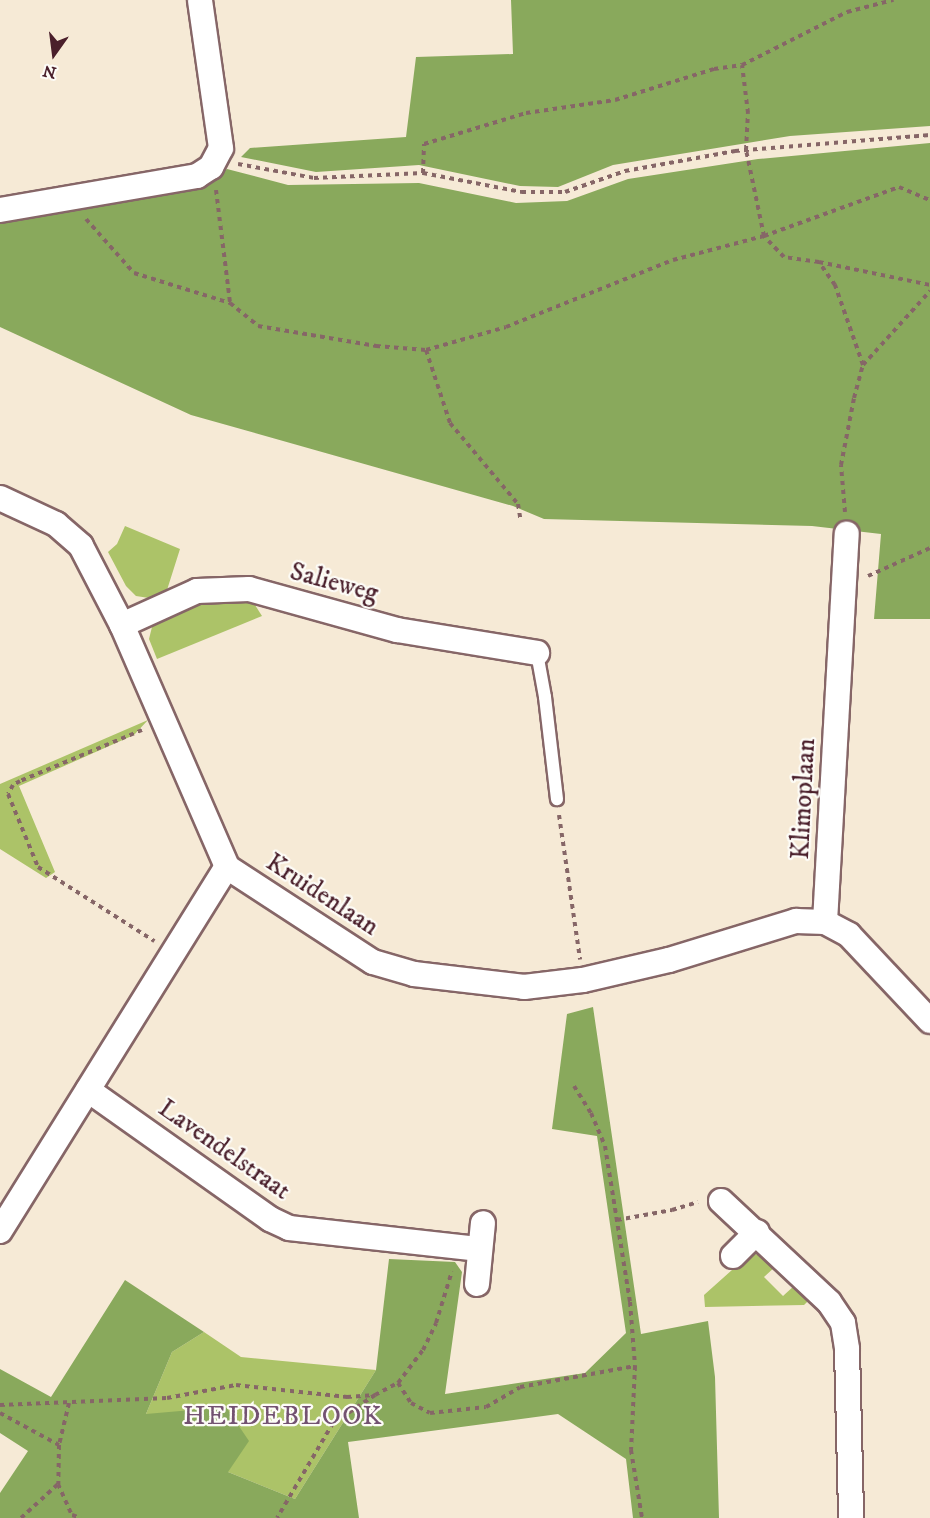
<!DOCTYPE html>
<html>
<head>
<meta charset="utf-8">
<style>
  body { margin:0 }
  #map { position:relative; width:930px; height:1518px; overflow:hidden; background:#f6ead6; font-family:"IM FELL DW Pica",serif }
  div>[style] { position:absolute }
  .green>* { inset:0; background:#acc368 }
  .forest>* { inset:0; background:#89a95c }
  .path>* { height:4px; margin-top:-2px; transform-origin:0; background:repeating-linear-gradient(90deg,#866667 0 4.5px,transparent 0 9px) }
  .roads { filter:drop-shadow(2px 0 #866667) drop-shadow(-2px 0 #866667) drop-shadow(0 2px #866667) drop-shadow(0 -2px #866667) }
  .lane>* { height:12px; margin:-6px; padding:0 6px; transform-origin:6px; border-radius:6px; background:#fff }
  .street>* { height:24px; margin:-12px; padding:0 12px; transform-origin:12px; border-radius:12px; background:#fff }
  span { translate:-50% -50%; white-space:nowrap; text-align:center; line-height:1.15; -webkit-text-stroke:4.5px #fdfcf7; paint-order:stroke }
  .street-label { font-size:26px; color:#4a1f2b }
  .neighbourhood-label { font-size:27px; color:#735271; letter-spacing:1.5px }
  .north { position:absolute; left:24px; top:24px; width:60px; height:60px; -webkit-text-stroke:4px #fdfcf7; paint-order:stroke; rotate:194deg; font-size:16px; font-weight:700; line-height:24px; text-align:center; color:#4a1f2b }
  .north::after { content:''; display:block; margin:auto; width:21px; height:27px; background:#4a1f2b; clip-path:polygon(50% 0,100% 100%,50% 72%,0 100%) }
</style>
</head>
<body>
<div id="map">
  <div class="green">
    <i style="clip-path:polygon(125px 526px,180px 549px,167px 590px,149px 598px,136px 596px,126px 586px,108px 552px,117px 544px)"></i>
    <i style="clip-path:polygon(228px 598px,255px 605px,262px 616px,157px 659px,149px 639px,152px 627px,163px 619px,195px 605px)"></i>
    <i style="clip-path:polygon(148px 720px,134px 735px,19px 786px,55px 872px,46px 878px,0 849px,0 784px)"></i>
    <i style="clip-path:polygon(751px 1253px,766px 1257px,776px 1266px,764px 1277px,783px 1296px,795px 1285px,809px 1300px,804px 1305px,705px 1307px,704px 1295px)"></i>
    <i style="clip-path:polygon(204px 1332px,241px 1357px,376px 1370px,295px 1499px,228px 1472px,146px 1414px,172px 1352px)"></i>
  </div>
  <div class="forest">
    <i style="clip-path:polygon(511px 0,930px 0,930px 126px,790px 136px,613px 165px,558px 187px,520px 186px,419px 165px,316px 172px,241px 157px,250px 148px,406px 137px,416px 57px,513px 54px)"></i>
    <i style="clip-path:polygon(930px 143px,930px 619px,874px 619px,881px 534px,812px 526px,544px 519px,513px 506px,191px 415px,0 327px,0 219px,195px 190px,227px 169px,288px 185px,419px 183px,516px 203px,567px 201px,628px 179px,758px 159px)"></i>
    <i style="clip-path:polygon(593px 1007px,641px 1334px,708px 1321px,715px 1377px,719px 1518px,633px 1518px,626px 1459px,558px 1414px,348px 1442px,359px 1518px,0 1518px,0 1493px,28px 1451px,0 1433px,0 1369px,51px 1397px,125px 1280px,204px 1332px,172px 1352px,146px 1414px,226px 1407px,249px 1441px,228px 1472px,295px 1499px,376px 1370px,389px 1259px,455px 1262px,462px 1272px,445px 1394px,585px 1373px,626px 1333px,597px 1136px,552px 1129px,567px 1014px)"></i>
  </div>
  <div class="path">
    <i style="left:238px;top:164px;width:77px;rotate:10.4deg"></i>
    <i style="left:314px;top:178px;width:109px;rotate:-2.6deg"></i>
    <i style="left:423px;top:173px;width:101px;rotate:10.9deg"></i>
    <i style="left:522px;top:192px;width:43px"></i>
    <i style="left:565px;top:192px;width:64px;rotate:-19.3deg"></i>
    <i style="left:625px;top:171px;width:112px;rotate:-10.3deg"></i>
    <i style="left:735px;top:151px;width:196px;rotate:-4.7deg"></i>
    <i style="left:423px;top:173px;width:29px;rotate:-88deg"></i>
    <i style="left:424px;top:144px;width:107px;rotate:-16.9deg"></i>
    <i style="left:526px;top:113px;width:90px;rotate:-8.3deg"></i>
    <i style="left:615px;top:100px;width:104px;rotate:-17.4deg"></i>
    <i style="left:714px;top:69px;width:28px;rotate:-8deg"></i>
    <i style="left:216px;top:190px;width:114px;rotate:82.9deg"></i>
    <i style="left:230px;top:303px;width:36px;rotate:39deg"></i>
    <i style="left:258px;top:326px;width:120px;rotate:9.6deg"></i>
    <i style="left:376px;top:346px;width:50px;rotate:4.6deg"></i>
    <i style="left:426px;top:350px;width:83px;rotate:-16deg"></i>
    <i style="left:506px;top:327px;width:180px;rotate:-21.9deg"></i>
    <i style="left:673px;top:260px;width:94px;rotate:-14.8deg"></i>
    <i style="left:764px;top:236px;width:144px;rotate:-19.9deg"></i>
    <i style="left:899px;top:187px;width:34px;rotate:23deg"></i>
    <i style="left:86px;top:219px;width:72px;rotate:48.4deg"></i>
    <i style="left:134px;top:273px;width:101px;rotate:17.4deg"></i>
    <i style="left:819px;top:262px;width:113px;rotate:11.7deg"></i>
    <i style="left:426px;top:350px;width:77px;rotate:71.8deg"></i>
    <i style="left:450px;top:423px;width:106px;rotate:50deg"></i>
    <i style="left:518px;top:504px;width:18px;rotate:81deg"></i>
    <i style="left:863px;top:365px;width:85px;rotate:-109.3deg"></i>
    <i style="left:835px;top:285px;width:28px;rotate:-125deg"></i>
    <i style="left:819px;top:262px;width:35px;rotate:-172deg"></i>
    <i style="left:784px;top:257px;width:29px;rotate:-134deg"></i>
    <i style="left:764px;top:236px;width:88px;rotate:-101.8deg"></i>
    <i style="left:746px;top:150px;width:37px;rotate:-87deg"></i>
    <i style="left:748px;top:113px;width:48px;rotate:-97.1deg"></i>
    <i style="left:742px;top:65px;width:118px;rotate:-26.8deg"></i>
    <i style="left:847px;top:12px;width:48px;rotate:-14.6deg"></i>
    <i style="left:845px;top:512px;width:47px;rotate:-94.9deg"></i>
    <i style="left:841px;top:465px;width:68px;rotate:-79deg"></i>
    <i style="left:854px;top:398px;width:34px;rotate:-75deg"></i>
    <i style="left:863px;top:365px;width:100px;rotate:-47.8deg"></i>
    <i style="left:868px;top:576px;width:68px;rotate:-24.3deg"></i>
    <i style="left:142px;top:730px;width:132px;rotate:157.3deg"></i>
    <i style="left:20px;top:781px;width:8px;rotate:150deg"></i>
    <i style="left:13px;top:785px;width:10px;rotate:119deg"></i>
    <i style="left:8px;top:794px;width:79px;rotate:67.7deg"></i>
    <i style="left:38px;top:867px;width:138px;rotate:32.5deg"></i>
    <i style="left:559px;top:815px;width:146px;rotate:81.7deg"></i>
    <i style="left:574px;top:1086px;width:32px;rotate:58deg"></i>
    <i style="left:591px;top:1113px;width:36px;rotate:67deg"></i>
    <i style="left:605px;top:1146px;width:158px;rotate:80.9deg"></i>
    <i style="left:630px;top:1302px;width:64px;rotate:85.5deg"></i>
    <i style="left:635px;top:1366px;width:84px;rotate:92.7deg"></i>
    <i style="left:631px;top:1450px;width:69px;rotate:80.8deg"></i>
    <i style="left:617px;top:1220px;width:56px;rotate:-10.3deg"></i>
    <i style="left:672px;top:1210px;width:27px;rotate:-17deg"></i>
    <i style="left:398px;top:1383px;width:24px;rotate:57deg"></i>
    <i style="left:411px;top:1403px;width:21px;rotate:28deg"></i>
    <i style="left:430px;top:1413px;width:56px;rotate:-6.1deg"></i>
    <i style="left:486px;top:1407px;width:39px;rotate:-30deg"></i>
    <i style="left:520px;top:1387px;width:117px;rotate:-10.3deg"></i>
    <i style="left:375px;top:1395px;width:26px;rotate:-28deg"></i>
    <i style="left:398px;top:1383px;width:41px;rotate:-52.9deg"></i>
    <i style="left:423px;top:1350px;width:30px;rotate:-64deg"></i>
    <i style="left:436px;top:1323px;width:54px;rotate:-72.9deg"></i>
    <i style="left:69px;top:1403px;width:43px;rotate:103.4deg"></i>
    <i style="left:59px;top:1445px;width:39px;rotate:91deg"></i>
    <i style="left:58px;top:1484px;width:34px;rotate:66deg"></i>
    <i style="left:72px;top:1515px;width:9px;rotate:18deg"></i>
    <i style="left:0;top:1405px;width:167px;rotate:-2.4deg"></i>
    <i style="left:167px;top:1398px;width:70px;rotate:-10.7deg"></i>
    <i style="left:236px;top:1385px;width:112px;rotate:6.2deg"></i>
    <i style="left:347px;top:1397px;width:28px;rotate:-4deg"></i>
    <i style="left:375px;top:1395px;width:50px;rotate:146.3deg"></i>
    <i style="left:333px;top:1423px;width:110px;rotate:120.5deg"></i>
    <i style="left:0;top:1413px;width:67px;rotate:28.5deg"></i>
    <i style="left:21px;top:1518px;width:50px;rotate:-42.6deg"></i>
  </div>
  <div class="roads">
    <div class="lane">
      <i style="left:537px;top:653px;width:45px;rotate:79.7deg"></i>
      <i style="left:545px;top:697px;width:103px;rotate:83.3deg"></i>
    </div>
    <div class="street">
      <i style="left:0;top:210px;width:200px;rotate:-9.8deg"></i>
      <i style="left:197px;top:176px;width:17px;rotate:-33deg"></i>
      <i style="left:211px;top:167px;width:21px;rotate:-62deg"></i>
      <i style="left:221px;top:148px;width:149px;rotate:-98.1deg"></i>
      <i style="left:0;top:498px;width:62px;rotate:24.9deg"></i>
      <i style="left:56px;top:524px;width:33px;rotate:41deg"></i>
      <i style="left:81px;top:546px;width:89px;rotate:62.6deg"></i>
      <i style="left:122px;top:625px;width:264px;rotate:66.5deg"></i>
      <i style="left:227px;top:867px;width:174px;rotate:33.1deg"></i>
      <i style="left:373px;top:962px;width:43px;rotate:16.3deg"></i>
      <i style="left:414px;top:974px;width:111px;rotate:6.7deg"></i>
      <i style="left:524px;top:987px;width:59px;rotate:-6.8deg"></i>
      <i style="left:583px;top:980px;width:88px;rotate:-13.1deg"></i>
      <i style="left:669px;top:960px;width:133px;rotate:-17.1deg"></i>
      <i style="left:796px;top:921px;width:29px;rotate:2deg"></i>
      <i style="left:825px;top:922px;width:27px;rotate:28deg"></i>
      <i style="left:849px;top:935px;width:118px;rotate:46.7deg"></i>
      <i style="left:122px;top:625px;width:82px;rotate:-24.4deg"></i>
      <i style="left:197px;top:591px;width:52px;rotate:-2.2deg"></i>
      <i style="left:249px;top:589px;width:154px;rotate:15.5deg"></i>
      <i style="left:397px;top:630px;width:142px;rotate:9.3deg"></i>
      <i style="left:825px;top:922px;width:389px;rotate:-86.8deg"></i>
      <i style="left:88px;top:1090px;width:223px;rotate:35.3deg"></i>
      <i style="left:270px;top:1219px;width:21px;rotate:25deg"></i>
      <i style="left:289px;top:1228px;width:192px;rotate:6.3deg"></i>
      <i style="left:721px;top:1201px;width:148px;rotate:43.1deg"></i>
      <i style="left:829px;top:1302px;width:25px;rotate:56deg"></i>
      <i style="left:843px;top:1323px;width:26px;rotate:81deg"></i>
      <i style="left:847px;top:1349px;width:169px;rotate:88.6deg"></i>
      <i style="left:0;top:1231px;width:429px;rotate:-58.1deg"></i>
      <i style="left:733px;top:1256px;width:34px;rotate:-45deg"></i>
      <i style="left:477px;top:1284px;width:61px;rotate:-84.4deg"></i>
    </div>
  </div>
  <div class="street-label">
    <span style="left:334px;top:583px;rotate:15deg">Salieweg</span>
    <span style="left:804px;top:799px;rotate:-87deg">Klimoplaan</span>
    <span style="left:322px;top:895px;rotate:33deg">Kruidenlaan</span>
    <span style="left:224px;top:1150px;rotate:35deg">Lavendelstraat</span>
  </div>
  <div class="neighbourhood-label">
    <span style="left:283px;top:1417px">HEIDEBLOOK</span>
  </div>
  <div class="north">N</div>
</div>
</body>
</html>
